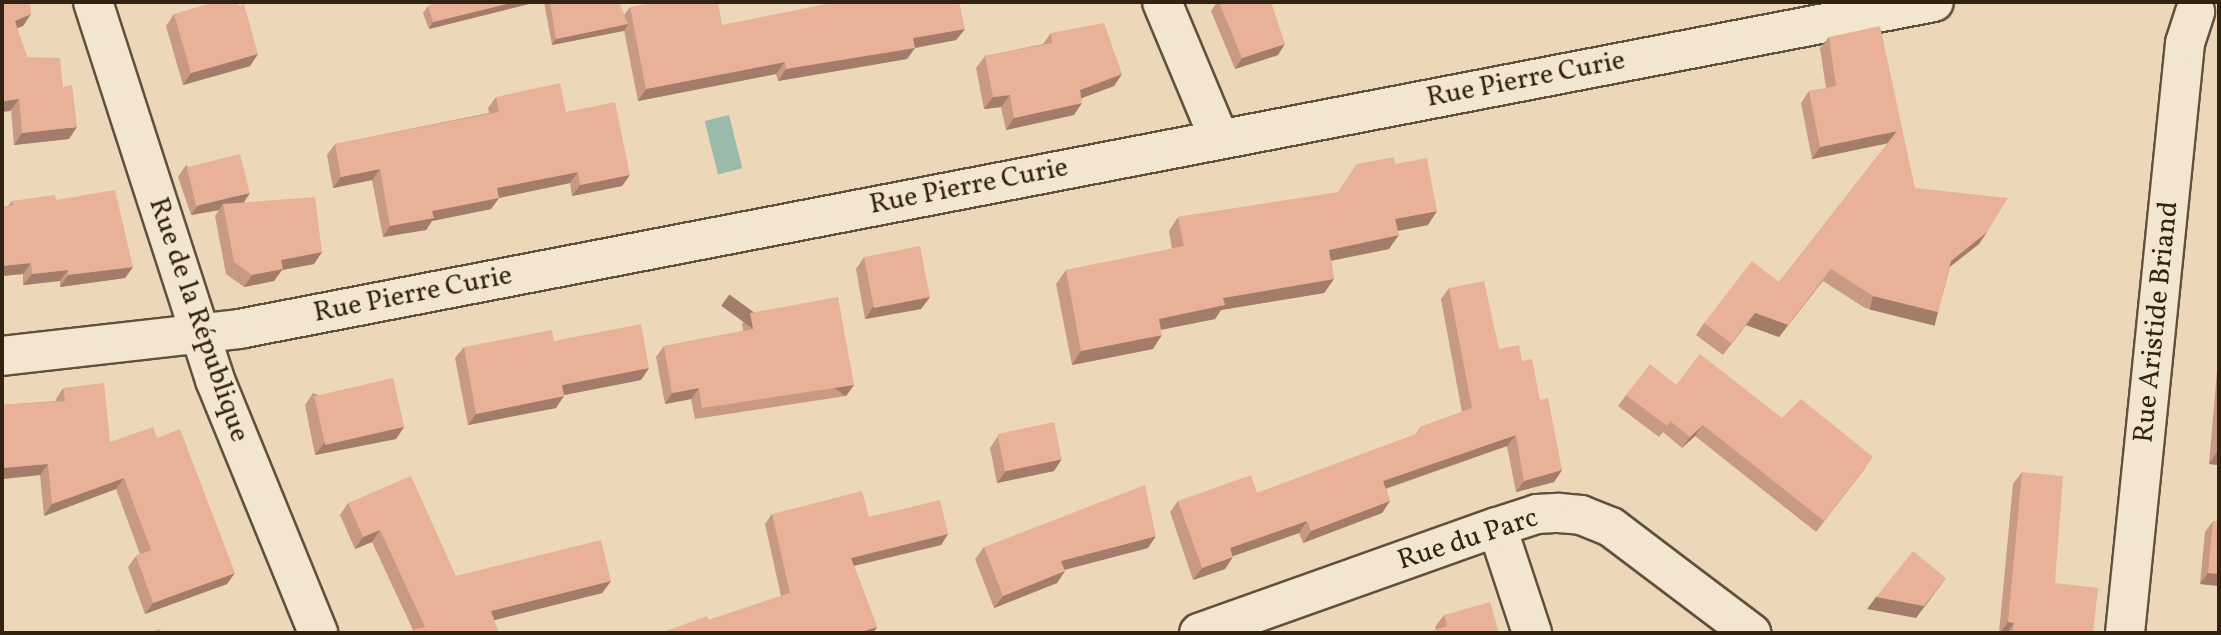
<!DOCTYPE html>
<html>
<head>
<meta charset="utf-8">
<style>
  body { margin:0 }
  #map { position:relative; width:2221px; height:635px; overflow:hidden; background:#ecd8b8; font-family:Vollkorn,serif }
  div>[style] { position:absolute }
  .water>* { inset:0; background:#9abba9; transform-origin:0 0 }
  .roads { filter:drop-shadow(2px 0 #60503c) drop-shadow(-2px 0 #60503c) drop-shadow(0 2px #60503c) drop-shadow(0 -2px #60503c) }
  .minor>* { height:38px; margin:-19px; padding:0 19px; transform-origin:19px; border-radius:19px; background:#f3e6d1 }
  .wall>* { inset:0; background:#c89983 }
  .shaded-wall>* { inset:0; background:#a37d6a; transform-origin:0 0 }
  .building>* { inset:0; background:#e9b298; transform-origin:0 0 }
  span { translate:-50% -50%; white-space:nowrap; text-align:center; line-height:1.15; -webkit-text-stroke:5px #f3e6d1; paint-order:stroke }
  .street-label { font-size:28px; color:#312312 }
  .frame { position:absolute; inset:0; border:4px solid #312312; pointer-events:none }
</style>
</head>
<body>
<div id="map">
  <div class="water">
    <i style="left:729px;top:115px;width:55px;height:25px;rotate:76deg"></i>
  </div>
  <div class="roads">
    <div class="minor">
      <i style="left:93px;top:2px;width:397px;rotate:72.1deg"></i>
      <i style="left:215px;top:380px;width:273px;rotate:67.8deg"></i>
      <i style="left:1162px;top:2px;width:147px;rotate:67.3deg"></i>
      <i style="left:2px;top:356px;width:239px;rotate:-6.5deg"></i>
      <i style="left:239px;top:329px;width:1726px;rotate:-10.92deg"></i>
      <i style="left:1497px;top:527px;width:112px;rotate:71.7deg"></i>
      <i style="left:1199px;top:633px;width:316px;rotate:-19.6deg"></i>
      <i style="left:1497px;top:527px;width:42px;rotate:-18deg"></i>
      <i style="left:1537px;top:514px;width:22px;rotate:-3deg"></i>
      <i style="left:1559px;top:513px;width:22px;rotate:5deg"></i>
      <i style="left:1581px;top:515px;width:32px;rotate:22deg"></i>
      <i style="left:1611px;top:527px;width:176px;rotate:37.1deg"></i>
      <i style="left:2125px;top:633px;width:593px;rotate:-84.19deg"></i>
      <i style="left:2185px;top:43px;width:33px;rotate:-72deg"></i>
    </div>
  </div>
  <div class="wall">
    <i style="clip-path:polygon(2px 2px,31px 14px,23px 26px,17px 28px,27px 57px,63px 87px,69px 139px,14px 145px)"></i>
    <i style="clip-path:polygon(438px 2px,537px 2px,429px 29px,423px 13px,428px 6px)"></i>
    <i style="clip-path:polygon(544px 2px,619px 2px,624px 15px,630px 7px,722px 25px,965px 29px,956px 40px,915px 48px,907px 59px,778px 81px,776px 74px,638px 101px,624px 30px,552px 45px)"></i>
    <i style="clip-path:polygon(1217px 2px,1271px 2px,1278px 55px,1235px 69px,1211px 11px)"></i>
    <i style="clip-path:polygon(174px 14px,258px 54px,250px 66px,183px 85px,166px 26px)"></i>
    <i style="clip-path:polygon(1051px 33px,1122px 74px,1114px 86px,1082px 98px,1074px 115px,1006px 130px,1001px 107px,984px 109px,976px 68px,985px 56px,1043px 44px)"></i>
    <i style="clip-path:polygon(1829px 37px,1915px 188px,1987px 232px,1979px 244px,1950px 267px,1938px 312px,1930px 324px,1865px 308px,1823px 281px,1779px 337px,1746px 325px,1723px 355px,1696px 335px,1704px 323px,1779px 282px,1888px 143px,1812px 159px,1801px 103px,1809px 91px,1826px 88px,1820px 48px)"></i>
    <i style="clip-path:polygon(496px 97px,566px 112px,630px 175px,622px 186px,572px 196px,570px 183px,499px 198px,491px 209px,432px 221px,426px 230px,383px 237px,372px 180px,333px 188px,327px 155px,335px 144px,489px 113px,488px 108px)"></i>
    <i style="clip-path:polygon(1357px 164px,1395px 164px,1428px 225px,1398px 231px,1389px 249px,1331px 261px,1334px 279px,1324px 293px,1221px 310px,1215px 319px,1161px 330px,1153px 349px,1072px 365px,1056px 284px,1066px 270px,1172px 249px,1169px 231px,1178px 217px,1338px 193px)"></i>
    <i style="clip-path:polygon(186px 165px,322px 252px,314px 264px,282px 270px,274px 281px,244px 287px,226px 274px,215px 216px,219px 210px,191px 215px,178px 177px)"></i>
    <i style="clip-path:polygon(56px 200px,133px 267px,125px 278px,60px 287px,60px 281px,23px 285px,23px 274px,2px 276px,2px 207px,8px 206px,12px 201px)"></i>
    <i style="clip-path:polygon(864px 257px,930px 297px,921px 309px,865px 319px,856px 269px)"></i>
    <i style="clip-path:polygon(1449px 288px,1499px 349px,1522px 361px,1540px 400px,1562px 470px,1554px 482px,1516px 492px,1507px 446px,1386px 489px,1390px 501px,1382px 513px,1303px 543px,1299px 533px,1233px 556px,1225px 569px,1193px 580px,1170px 512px,1178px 501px,1257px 493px,1415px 435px,1420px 427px,1462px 412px,1441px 299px)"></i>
    <i style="clip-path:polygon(750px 313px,854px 385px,846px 396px,695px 419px,691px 399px,665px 404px,656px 357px,664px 346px,743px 331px,742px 324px)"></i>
    <i style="clip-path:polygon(554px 341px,649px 368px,641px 380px,564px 395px,556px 408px,468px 425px,455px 358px,464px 347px)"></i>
    <i style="clip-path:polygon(2219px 348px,2219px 465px,2209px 464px)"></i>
    <i style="clip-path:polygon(1676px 385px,1782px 418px,1866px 467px,1816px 532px,1695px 436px,1682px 448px,1663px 432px,1659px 437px,1618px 406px,1626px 395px)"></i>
    <i style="clip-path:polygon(63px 388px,110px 442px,157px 438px,227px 584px,145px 614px,128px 567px,136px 556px,140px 554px,116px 489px,44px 516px,40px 475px,2px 479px,2px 405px,56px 401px,56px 399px)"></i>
    <i style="clip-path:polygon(313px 393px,404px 427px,396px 439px,315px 455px,305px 405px)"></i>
    <i style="clip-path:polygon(998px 436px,1054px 471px,997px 483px,990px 448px)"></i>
    <i style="clip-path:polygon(2022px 472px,2055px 583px,2093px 633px,1999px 633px,2013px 484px)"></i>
    <i style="clip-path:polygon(348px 503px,456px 576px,611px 581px,602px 593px,494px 620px,413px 630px,372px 542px,355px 549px,340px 515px)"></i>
    <i style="clip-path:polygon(772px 514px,869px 517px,948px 534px,941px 545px,854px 566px,877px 627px,873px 633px,661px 633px,709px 620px,781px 596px,765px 524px)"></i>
    <i style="clip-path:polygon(2213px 521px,2219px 522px,2219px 586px,2200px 584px,2205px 532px)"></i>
    <i style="clip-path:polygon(984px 547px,1148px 548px,1064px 570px,1065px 571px,1057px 583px,994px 608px,975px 559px)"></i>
    <i style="clip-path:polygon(1444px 615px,1499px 633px,1436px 630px,1435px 627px)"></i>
  </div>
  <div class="shaded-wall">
    <i style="clip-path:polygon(515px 2px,537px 2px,429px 29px,433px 22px)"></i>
    <i style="clip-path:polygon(31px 14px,23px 26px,7px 32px,15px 21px)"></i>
    <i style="clip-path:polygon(628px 24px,624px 31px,552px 45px,556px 39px)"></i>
    <i style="clip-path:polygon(965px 29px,956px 40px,915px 48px,907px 59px,778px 81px,786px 69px,913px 38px)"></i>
    <i style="clip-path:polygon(1285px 44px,1278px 55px,1235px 69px,1242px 58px)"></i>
    <i style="clip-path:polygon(258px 54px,250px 66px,183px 85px,191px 73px)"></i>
    <i style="clip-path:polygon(785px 62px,776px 74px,638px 101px,646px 89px)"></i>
    <i style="clip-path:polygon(1122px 74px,1114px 86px,1071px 102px,1080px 90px)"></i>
    <i style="clip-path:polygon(1010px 95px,1001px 107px,984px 109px,993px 97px)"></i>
    <i style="clip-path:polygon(19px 99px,10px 111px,2px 112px,2px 101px)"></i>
    <i style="clip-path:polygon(1082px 103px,1074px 115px,1006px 130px,1014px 118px)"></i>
    <i style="clip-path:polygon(77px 127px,69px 139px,14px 145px,22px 133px)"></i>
    <i style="clip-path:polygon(1897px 131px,1889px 143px,1812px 159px,1820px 147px)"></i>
    <i style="clip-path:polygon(380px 169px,372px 180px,333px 188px,341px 177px)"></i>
    <i style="clip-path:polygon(578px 172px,570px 183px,489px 200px,497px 188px)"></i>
    <i style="clip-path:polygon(630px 175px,622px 186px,572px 196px,580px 185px)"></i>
    <i style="clip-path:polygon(250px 193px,242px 205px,223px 204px,219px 210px,191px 215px,199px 204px)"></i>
    <i style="clip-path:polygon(499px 198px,491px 209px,432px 221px,426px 230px,383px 237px,390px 226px,432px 211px)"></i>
    <i style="clip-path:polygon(1437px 211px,1428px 225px,1386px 233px,1395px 219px)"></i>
    <i style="clip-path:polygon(1987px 232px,1979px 244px,1943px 272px,1951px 261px)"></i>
    <i style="clip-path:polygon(1399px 235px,1389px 249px,1319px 263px,1329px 250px)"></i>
    <i style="clip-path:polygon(322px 252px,314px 264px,282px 270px,274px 281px,244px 287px,252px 275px,281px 260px)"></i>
    <i style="clip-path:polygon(31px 263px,23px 274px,2px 276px,2px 266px)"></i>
    <i style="clip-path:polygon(133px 267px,125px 278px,60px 287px,68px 275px)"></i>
    <i style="clip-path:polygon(1831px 269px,1779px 337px,1746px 325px,1723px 355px,1755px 313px)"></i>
    <i style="clip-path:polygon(68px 270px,60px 281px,23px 285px,32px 274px)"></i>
    <i style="clip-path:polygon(1334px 279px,1324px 293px,1221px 310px,1215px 319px,1149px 332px,1159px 319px,1223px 298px)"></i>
    <i style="left:1873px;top:296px;width:67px;height:14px;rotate:14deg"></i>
    <i style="clip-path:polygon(930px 297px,921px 309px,865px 319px,873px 307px)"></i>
    <i style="clip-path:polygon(1162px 335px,1153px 349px,1072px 365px,1081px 351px)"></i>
    <i style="clip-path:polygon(649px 368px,641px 380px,554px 397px,562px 385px)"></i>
    <i style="left:854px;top:385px;width:14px;height:154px;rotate:126deg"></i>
    <i style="clip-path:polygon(699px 388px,691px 399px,665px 404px,672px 393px)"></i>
    <i style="clip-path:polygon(564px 396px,556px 408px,468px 425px,476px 414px)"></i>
    <i style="clip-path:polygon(1703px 425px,1695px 436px,1682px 448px,1690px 437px)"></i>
    <i style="clip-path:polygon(404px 427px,396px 439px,315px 455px,324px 443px)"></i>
    <i style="clip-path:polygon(1516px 435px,1507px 446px,1375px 492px,1383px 481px)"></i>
    <i style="clip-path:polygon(2217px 452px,2219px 452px,2219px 465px,2209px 464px)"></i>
    <i style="clip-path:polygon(1062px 459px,1054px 471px,997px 483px,1006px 471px)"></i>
    <i style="clip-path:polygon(48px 464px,40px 475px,2px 479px,2px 468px)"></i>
    <i style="clip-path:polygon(1562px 470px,1554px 482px,1516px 492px,1524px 481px)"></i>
    <i style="clip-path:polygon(124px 478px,116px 489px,44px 516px,52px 504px)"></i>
    <i style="clip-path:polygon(1390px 501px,1382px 513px,1303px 543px,1311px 531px)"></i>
    <i style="clip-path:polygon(1307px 521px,1299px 533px,1222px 560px,1230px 548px)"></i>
    <i style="clip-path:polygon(380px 530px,372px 542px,355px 549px,363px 537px)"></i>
    <i style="clip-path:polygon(948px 534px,941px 545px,844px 568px,851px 558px)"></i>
    <i style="clip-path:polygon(1156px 536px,1148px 548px,1052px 573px,1061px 561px)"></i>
    <i style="clip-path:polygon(1233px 557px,1225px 569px,1193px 580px,1202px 568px)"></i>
    <i style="clip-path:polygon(1065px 571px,1057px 583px,994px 608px,1003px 596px)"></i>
    <i style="clip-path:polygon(235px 573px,227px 584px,145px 614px,153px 603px)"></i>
    <i style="clip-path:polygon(2208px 573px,2219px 574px,2219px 586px,2200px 584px)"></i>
    <i style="clip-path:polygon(1946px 578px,1916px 618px,1867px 609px,1876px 597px)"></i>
    <i style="clip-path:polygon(611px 581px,602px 593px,483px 623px,491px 611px)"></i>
    <i style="clip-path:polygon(2008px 622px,2014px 623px,2007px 633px,2000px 633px)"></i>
    <i style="clip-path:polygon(877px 627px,873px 633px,857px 633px)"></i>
  </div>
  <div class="building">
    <i style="clip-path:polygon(2px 2px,30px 2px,31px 14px,15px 21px,27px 57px,60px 58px,63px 87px,72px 85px,77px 127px,22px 133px,19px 99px,2px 101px)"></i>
    <i style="clip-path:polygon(215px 2px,238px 2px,239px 6px,244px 4px,258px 54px,191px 73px,174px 14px)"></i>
    <i style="clip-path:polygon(438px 2px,515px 2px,433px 22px,428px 6px)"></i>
    <i style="clip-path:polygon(550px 2px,619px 2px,628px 24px,556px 39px)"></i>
    <i style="clip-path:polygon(657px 2px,718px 2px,722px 25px,836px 2px,959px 2px,965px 29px,913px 38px,915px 48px,786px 69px,785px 62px,646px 89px,630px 7px)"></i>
    <i style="clip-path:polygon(1219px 2px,1271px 2px,1285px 44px,1242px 58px)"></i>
    <i style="clip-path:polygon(1104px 23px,1122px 74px,1080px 90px,1082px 103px,1014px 118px,1010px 95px,993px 97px,985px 56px,1052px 43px,1051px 33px)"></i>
    <i style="clip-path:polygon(1880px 26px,1915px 188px,2008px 198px,1987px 232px,1951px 261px,1938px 312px,1873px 296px,1831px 269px,1788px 325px,1755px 313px,1731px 343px,1704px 323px,1752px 261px,1779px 282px,1897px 131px,1820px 147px,1809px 91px,1836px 86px,1829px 37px)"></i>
    <i style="clip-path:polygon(560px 83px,566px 112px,615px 102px,630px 175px,580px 185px,578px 172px,497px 188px,499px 198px,432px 211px,434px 218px,390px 226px,380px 169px,341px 177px,335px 144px,499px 112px,496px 97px)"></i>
    <i style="left:240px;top:154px;width:40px;height:55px;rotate:76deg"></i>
    <i style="clip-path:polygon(1394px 157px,1395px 164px,1427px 158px,1437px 211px,1395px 219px,1399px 235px,1329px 250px,1334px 279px,1223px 298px,1225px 305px,1159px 319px,1162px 335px,1081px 351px,1066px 270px,1184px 246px,1178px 217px,1338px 192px,1357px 164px)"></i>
    <i style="clip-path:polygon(115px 190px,133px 267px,68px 275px,68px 270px,32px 274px,31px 263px,2px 266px,2px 207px,13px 205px,12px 201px,55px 195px,56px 200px)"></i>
    <i style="clip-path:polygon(315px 197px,322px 252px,281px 260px,283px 269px,252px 275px,234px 262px,223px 204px)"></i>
    <i style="left:920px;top:246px;width:52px;height:57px;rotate:79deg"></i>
    <i style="clip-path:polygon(1484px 281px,1499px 349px,1519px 345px,1522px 361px,1532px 359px,1540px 400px,1548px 398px,1562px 470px,1524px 481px,1516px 435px,1383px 481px,1390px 501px,1311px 531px,1307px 521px,1230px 548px,1233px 557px,1202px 568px,1178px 501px,1251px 475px,1257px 493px,1416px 434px,1420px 427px,1472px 408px,1449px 288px)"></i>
    <i style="clip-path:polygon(838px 297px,854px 385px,702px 408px,699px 388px,672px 393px,664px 346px,753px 329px,750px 313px)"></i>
    <i style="clip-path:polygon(641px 324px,649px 368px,562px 385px,564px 396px,476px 414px,464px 347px,552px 330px,554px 341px)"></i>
    <i style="clip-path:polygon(1700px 354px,1782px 418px,1801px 399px,1873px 457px,1824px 521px,1703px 425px,1690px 437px,1670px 421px,1667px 426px,1626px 395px,1650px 364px,1676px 385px)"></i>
    <i style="left:393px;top:378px;width:50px;height:81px;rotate:77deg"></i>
    <i style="clip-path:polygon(104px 383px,110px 442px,153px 427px,157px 438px,180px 429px,235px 573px,153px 603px,136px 556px,151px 550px,124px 478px,52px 504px,48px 464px,2px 468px,2px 405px,65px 401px,63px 388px)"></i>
    <i style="left:1054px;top:422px;width:38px;height:58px;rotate:78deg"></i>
    <i style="clip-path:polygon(2219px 427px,2219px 452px,2217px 452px)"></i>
    <i style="clip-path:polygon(2022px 472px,2063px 476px,2055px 583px,2098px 588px,2093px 633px,2012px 633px,2014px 623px,2008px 622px)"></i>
    <i style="clip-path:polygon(411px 476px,456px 576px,601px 540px,611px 581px,491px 611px,499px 633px,401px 633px,425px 627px,380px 530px,363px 537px,348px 503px)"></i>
    <i style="clip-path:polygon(1145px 485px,1156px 536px,1061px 561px,1065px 571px,1003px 596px,984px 547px)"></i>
    <i style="clip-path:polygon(862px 491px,869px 517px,940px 500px,948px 534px,851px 558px,877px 627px,857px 633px,661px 633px,707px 616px,709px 620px,790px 593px,772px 514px)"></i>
    <i style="clip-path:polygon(2213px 521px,2219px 522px,2219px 574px,2208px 573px)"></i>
    <i style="clip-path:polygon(1913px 551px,1946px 578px,1924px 606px,1876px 597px)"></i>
    <i style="clip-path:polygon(1490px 602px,1499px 633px,1427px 633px,1447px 626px,1444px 615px)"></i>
    <i style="clip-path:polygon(160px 629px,162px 633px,148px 633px)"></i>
  </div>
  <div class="street-label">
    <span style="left:1526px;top:80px;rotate:-11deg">Rue Pierre Curie</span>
    <span style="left:969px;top:187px;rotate:-11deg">Rue Pierre Curie</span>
    <span style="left:413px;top:295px;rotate:-11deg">Rue Pierre Curie</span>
    <span style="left:198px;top:320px;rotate:71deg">Rue de la République</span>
    <span style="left:2157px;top:322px;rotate:-84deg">Rue Aristide Briand</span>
    <span style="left:1468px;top:540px;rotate:-18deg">Rue du Parc</span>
  </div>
  <div class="frame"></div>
</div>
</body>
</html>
